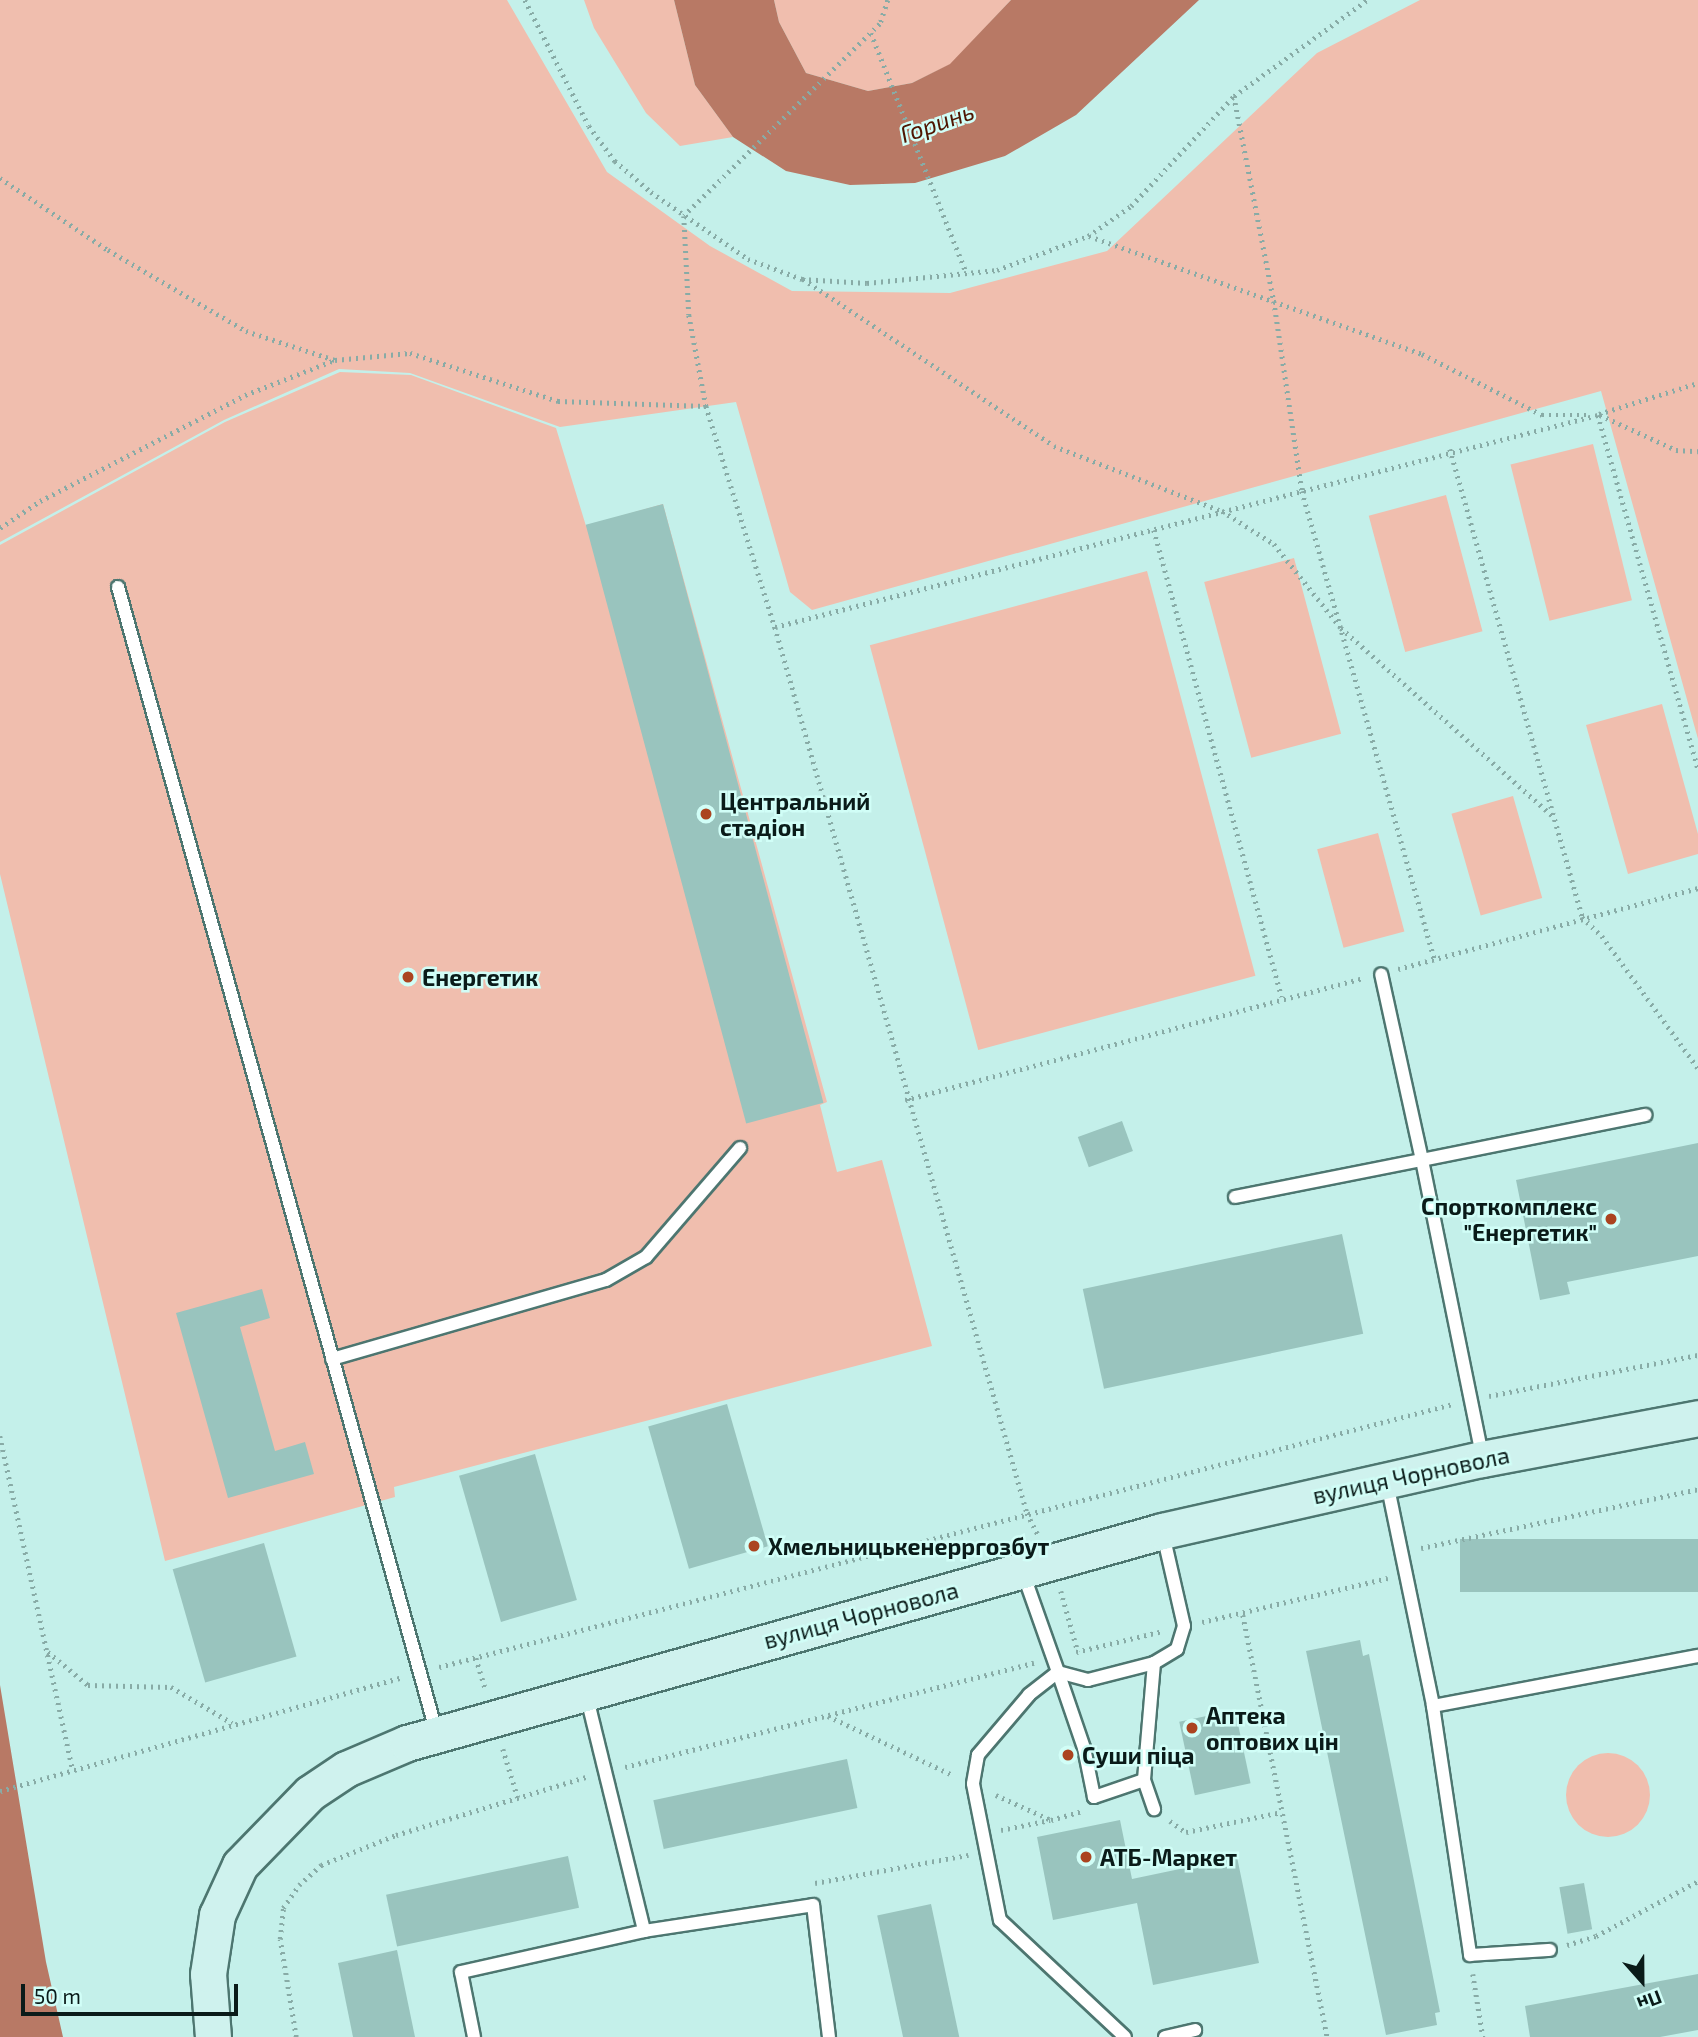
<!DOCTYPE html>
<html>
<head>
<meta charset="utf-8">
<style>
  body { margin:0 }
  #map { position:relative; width:1698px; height:2037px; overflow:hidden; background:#c4f0ea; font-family:"Exo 2",sans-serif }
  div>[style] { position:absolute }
  .green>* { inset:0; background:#f0beae; transform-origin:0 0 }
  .round { border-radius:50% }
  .water>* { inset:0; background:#b87965 }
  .building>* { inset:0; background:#99c4be; transform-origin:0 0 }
  .path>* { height:4.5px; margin-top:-2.25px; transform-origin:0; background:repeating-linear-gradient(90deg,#88aba6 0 2px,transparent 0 7px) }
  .roads { filter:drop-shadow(2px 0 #4d7670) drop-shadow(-2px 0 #4d7670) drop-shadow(0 2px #4d7670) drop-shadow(0 -2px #4d7670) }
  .lane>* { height:12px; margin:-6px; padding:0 6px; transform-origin:6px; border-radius:6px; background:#fff }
  .secondary>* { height:35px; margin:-17.5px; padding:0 17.5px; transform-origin:17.5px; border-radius:17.5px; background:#cff2ee }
  .dots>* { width:19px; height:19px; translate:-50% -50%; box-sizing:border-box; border:4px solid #d1fef7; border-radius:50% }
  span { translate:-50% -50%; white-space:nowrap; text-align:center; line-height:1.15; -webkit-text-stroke:5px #d1fef7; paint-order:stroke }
  .poi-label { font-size:23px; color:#0a1b19; font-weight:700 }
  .left { translate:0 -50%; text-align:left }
  .right { translate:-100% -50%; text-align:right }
  .street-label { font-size:23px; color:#0a1b19 }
  .water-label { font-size:24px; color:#4f1501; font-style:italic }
  .north { position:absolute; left:1607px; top:1946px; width:70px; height:70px; -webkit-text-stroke:5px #d1fef7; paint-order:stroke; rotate:159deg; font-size:19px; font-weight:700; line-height:28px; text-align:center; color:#0a1b19 }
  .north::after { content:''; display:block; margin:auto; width:24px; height:32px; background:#0a1b19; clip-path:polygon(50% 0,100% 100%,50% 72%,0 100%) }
  .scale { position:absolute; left:21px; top:1984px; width:217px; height:32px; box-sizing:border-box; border:4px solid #0a1b19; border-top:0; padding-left:9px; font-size:21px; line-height:24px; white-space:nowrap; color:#0a1b19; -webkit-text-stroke:5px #d1fef7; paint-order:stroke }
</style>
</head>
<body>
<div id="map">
  <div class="green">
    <i style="clip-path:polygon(0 0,507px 0,607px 172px,710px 246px,792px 291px,950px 293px,1107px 251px,1317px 53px,1420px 0,1698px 0,1698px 739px,1601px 391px,812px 610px,790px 592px,736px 402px,560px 427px,410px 373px,339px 369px,224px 420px,0 542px)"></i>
    <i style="clip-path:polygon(584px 0,674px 0,695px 85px,733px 137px,680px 146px,646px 113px,594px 28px)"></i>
    <i style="clip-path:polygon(774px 0,1011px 0,951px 64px,912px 83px,868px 91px,806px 73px,779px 22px)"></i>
    <i style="clip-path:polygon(340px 372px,411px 375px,556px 428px,586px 526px,663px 504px,827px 1102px,820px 1105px,837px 1172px,882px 1160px,932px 1346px,394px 1487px,395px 1497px,165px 1561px,0 874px,0 545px,225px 422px)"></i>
    <i style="left:1593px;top:444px;width:161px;height:85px;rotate:76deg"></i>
    <i style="left:1446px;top:495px;width:141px;height:80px;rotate:75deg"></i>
    <i style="left:1294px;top:558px;width:182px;height:93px;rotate:75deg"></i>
    <i style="left:1147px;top:571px;width:419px;height:287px;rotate:75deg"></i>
    <i style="clip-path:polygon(1662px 704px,1698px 834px,1698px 854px,1628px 874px,1586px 725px)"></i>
    <i style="left:1513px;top:796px;width:106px;height:64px;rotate:74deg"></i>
    <i style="left:1378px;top:833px;width:102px;height:63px;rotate:75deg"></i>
    <i class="round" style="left:1566px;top:1753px;width:84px;height:84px"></i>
  </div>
  <div class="water">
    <i style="clip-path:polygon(674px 0,774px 0,779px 22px,806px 73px,868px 91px,912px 83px,950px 64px,1011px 0,1199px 0,1076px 115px,1005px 156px,915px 183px,850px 185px,786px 171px,733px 137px,695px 85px)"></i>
    <i style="clip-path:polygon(0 1685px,46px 1962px,63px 2037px,0 2037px)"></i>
  </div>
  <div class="building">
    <i style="left:663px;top:504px;width:620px;height:80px;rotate:75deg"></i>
    <i style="left:1122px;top:1121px;width:32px;height:47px;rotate:70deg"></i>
    <i style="clip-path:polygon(1698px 1143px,1698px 1256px,1567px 1282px,1570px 1294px,1540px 1300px,1516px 1180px)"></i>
    <i style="left:1342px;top:1234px;width:102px;height:265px;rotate:78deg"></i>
    <i style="clip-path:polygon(262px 1289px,270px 1318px,240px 1327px,275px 1451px,305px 1442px,314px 1474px,228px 1498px,176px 1313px)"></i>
    <i style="left:727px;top:1404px;width:148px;height:82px;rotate:74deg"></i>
    <i style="left:535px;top:1454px;width:152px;height:79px;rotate:74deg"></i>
    <i style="left:1698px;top:1539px;width:53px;height:238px;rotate:90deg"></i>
    <i style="left:264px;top:1543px;width:118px;height:95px;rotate:74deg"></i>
    <i style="clip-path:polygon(1360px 1640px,1363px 1656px,1369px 1654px,1440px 2012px,1435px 2013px,1437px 2025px,1386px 2035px,1306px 1651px)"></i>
    <i style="left:1235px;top:1710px;width:75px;height:57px;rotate:78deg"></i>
    <i style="left:847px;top:1759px;width:50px;height:198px;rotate:78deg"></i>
    <i style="clip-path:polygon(1120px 1820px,1132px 1879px,1237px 1857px,1259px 1963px,1153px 1985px,1137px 1903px,1053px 1920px,1037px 1837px)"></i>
    <i style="left:568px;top:1856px;width:53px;height:186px;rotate:78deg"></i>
    <i style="left:1584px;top:1883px;width:47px;height:25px;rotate:80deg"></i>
    <i style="left:931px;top:1904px;width:136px;height:55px;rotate:78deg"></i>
    <i style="clip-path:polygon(397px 1950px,415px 2037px,353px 2037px,338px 1963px)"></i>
    <i style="clip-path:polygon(1698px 1974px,1698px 2030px,1660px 2037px,1530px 2037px,1525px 2006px)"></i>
  </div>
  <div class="path">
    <i style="left:525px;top:0;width:141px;rotate:63.1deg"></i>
    <i style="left:589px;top:126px;width:44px;rotate:53.4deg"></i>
    <i style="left:615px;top:161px;width:48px;rotate:40.7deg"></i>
    <i style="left:651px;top:192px;width:118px;rotate:34.6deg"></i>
    <i style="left:748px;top:259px;width:58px;rotate:20.3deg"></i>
    <i style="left:802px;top:279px;width:65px;rotate:3.5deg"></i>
    <i style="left:867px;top:283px;width:131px;rotate:-5.7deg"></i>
    <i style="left:997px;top:270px;width:97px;rotate:-20.5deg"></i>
    <i style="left:1088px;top:236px;width:52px;rotate:-34.9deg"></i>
    <i style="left:1131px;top:206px;width:151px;rotate:-46.9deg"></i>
    <i style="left:1234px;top:96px;width:164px;rotate:-35.8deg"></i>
    <i style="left:888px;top:0;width:25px;rotate:108deg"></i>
    <i style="left:880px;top:24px;width:274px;rotate:135.6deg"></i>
    <i style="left:684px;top:216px;width:99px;rotate:87.1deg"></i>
    <i style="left:689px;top:315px;width:93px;rotate:79.4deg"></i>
    <i style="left:706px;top:406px;width:232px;rotate:72.7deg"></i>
    <i style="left:775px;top:627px;width:921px;rotate:74.12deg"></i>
    <i style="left:1027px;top:1513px;width:25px;rotate:63deg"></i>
    <i style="left:871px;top:33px;width:259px;rotate:68.3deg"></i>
    <i style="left:1234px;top:96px;width:209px;rotate:79deg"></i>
    <i style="left:1274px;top:301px;width:192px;rotate:81.6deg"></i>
    <i style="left:1302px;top:491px;width:486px;rotate:74.2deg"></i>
    <i style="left:0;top:178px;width:130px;rotate:33.7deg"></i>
    <i style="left:108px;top:250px;width:160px;rotate:30.4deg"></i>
    <i style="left:246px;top:331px;width:94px;rotate:18deg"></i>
    <i style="left:1089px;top:236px;width:353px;rotate:19.5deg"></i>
    <i style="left:1422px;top:354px;width:135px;rotate:26.9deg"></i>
    <i style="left:1542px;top:415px;width:45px"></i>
    <i style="left:803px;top:279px;width:301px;rotate:33.6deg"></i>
    <i style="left:1054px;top:446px;width:180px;rotate:21.2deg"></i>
    <i style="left:1222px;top:511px;width:62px;rotate:32.4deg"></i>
    <i style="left:1274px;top:544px;width:107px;rotate:51.4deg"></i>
    <i style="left:1341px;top:628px;width:285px;rotate:41.6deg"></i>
    <i style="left:1599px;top:414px;width:104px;rotate:-17.4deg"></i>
    <i style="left:1600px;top:415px;width:84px;rotate:24.7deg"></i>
    <i style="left:1676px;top:450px;width:22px;rotate:3deg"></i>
    <i style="left:1450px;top:449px;width:486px;rotate:74.2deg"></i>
    <i style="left:1582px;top:917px;width:28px;rotate:44deg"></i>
    <i style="left:1602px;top:936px;width:163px;rotate:54deg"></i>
    <i style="left:0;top:528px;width:48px;rotate:-34deg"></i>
    <i style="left:40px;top:501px;width:231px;rotate:-27.3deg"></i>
    <i style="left:245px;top:395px;width:97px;rotate:-21.3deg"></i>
    <i style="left:335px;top:360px;width:75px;rotate:-5.3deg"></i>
    <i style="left:410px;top:353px;width:156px;rotate:18deg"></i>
    <i style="left:558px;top:401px;width:148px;rotate:1.9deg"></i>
    <i style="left:1154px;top:530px;width:484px;rotate:74.7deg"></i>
    <i style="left:775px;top:627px;width:850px;rotate:-14.45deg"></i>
    <i style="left:1598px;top:415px;width:367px;rotate:74.2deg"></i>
    <i style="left:1398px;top:969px;width:311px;rotate:-15.1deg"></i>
    <i style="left:905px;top:1100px;width:474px;rotate:-14.9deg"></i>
    <i style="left:1489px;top:1396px;width:213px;rotate:-11.1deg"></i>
    <i style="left:0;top:1436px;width:342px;rotate:77.7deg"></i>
    <i style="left:1421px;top:1548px;width:283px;rotate:-12deg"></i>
    <i style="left:1061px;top:1591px;width:63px;rotate:74.4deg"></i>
    <i style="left:1243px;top:1615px;width:430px;rotate:78.7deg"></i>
    <i style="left:1202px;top:1622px;width:191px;rotate:-13.3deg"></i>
    <i style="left:48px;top:1652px;width:52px;rotate:39.5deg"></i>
    <i style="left:88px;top:1685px;width:83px;rotate:1.4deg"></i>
    <i style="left:171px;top:1687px;width:71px;rotate:30.5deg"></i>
    <i style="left:1076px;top:1652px;width:89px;rotate:-13.6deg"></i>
    <i style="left:476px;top:1658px;width:34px;rotate:73deg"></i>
    <i style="left:439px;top:1667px;width:1048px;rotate:-14.54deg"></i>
    <i style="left:828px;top:1716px;width:138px;rotate:25.3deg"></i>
    <i style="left:503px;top:1749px;width:51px;rotate:73deg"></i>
    <i style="left:625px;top:1767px;width:422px;rotate:-14.3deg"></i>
    <i style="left:0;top:1791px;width:416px;rotate:-15.8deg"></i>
    <i style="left:996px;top:1795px;width:60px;rotate:24.4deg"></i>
    <i style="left:1051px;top:1820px;width:33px;rotate:-16deg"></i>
    <i style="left:1170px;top:1821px;width:19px;rotate:35deg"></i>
    <i style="left:1186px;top:1832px;width:98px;rotate:-11.8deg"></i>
    <i style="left:1001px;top:1830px;width:50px;rotate:-11.5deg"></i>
    <i style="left:815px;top:1883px;width:156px;rotate:-10.4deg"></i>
    <i style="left:1567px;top:1945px;width:30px;rotate:-17deg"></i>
    <i style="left:1596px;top:1936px;width:116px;rotate:-28.3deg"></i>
    <i style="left:1473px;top:1974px;width:64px;rotate:81deg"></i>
    <i style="left:296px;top:2037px;width:99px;rotate:-99.3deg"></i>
    <i style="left:280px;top:1939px;width:31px;rotate:-84deg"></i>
    <i style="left:283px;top:1908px;width:28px;rotate:-55deg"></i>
    <i style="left:299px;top:1885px;width:30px;rotate:-42deg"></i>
    <i style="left:321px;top:1865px;width:81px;rotate:-21.8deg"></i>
    <i style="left:396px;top:1835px;width:199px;rotate:-17deg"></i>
  </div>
  <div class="roads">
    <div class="lane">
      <i style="left:118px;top:587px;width:1191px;rotate:74.46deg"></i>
      <i style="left:1235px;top:1197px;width:191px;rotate:-11.2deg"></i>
      <i style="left:1422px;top:1160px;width:190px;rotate:-102.4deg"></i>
      <i style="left:332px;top:1359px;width:285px;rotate:-16.1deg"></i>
      <i style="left:606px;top:1280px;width:46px;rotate:-29.9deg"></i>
      <i style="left:646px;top:1257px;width:144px;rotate:-49.2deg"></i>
      <i style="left:1482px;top:1455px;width:301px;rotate:-101.5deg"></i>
      <i style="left:1422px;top:1160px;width:228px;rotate:-11.4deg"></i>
      <i style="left:1387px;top:1483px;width:228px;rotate:78.3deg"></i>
      <i style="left:1433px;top:1706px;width:252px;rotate:81.5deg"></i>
      <i style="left:1470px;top:1955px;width:80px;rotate:-3.6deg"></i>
      <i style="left:1023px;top:1573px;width:105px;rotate:70.5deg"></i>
      <i style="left:1058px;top:1672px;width:37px;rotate:142deg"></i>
      <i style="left:1029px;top:1695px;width:79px;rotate:130.4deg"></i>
      <i style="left:978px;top:1755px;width:29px;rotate:100deg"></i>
      <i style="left:973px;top:1784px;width:139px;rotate:78.8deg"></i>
      <i style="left:1000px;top:1920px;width:171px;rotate:43.1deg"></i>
      <i style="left:1154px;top:1663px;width:117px;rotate:94.9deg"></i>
      <i style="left:1144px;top:1780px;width:53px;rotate:161.2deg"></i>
      <i style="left:1094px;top:1797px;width:50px;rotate:-101.5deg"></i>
      <i style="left:1084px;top:1748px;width:80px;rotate:-108.9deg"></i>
      <i style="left:1058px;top:1672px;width:31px;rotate:15deg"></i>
      <i style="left:1088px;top:1680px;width:68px;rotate:-14.4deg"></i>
      <i style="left:1154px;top:1663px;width:27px;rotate:-31deg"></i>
      <i style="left:1177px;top:1649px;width:24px;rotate:-73deg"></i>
      <i style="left:1184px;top:1626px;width:94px;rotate:-102.9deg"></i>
      <i style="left:586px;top:1694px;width:244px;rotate:76.2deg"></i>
      <i style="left:1433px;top:1706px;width:270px;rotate:-10.7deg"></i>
      <i style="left:1144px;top:1780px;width:31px;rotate:71deg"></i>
      <i style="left:474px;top:2037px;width:66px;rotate:-101.3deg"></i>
      <i style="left:461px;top:1972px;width:188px;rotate:-12.6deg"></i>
      <i style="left:644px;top:1931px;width:171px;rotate:-8.7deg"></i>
      <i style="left:813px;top:1905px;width:133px;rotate:83.1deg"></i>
      <i style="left:1165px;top:2037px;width:31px;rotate:-13deg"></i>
    </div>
    <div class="secondary">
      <i style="left:213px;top:2037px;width:63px;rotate:-94.5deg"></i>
      <i style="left:208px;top:1974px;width:60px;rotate:-81.3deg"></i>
      <i style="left:217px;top:1915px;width:55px;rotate:-65.3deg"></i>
      <i style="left:240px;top:1865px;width:100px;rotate:-45.8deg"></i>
      <i style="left:310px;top:1793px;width:43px;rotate:-33.7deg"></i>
      <i style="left:346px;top:1769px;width:66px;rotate:-23.1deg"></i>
      <i style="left:407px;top:1743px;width:784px;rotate:-15.68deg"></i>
      <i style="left:1162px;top:1531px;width:328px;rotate:-12.7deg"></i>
      <i style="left:1482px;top:1459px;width:220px;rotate:-10.7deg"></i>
    </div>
  </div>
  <div class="dots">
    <i style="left:706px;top:814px;background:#ab4420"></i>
    <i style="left:408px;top:977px;background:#ab4420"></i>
    <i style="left:1611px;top:1219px;background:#ab4420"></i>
    <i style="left:754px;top:1546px;background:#ab4420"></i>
    <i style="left:1192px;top:1728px;background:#ab4420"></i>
    <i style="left:1068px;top:1755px;background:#ab4420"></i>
    <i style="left:1086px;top:1857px;background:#ab4420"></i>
  </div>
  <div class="poi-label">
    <span class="left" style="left:720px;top:814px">Центральний<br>стадіон</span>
    <span class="left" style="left:422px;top:977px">Енергетик</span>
    <span class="right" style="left:1597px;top:1219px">Спорткомплекс<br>"Енергетик"</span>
    <span class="left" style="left:768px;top:1546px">Хмельницькенерргозбут</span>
    <span class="left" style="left:1206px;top:1728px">Аптека<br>оптових цін</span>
    <span class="left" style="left:1082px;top:1755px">Суши піца</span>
    <span class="left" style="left:1100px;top:1857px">АТБ-Маркет</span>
  </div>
  <div class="street-label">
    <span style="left:1411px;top:1475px;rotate:-12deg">вулиця Чорновола</span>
    <span style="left:861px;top:1615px;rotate:-15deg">вулиця Чорновола</span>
  </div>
  <div class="water-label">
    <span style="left:937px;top:122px;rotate:-19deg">Горинь</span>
  </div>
  <div class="north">Пн</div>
  <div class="scale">50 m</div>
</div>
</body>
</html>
